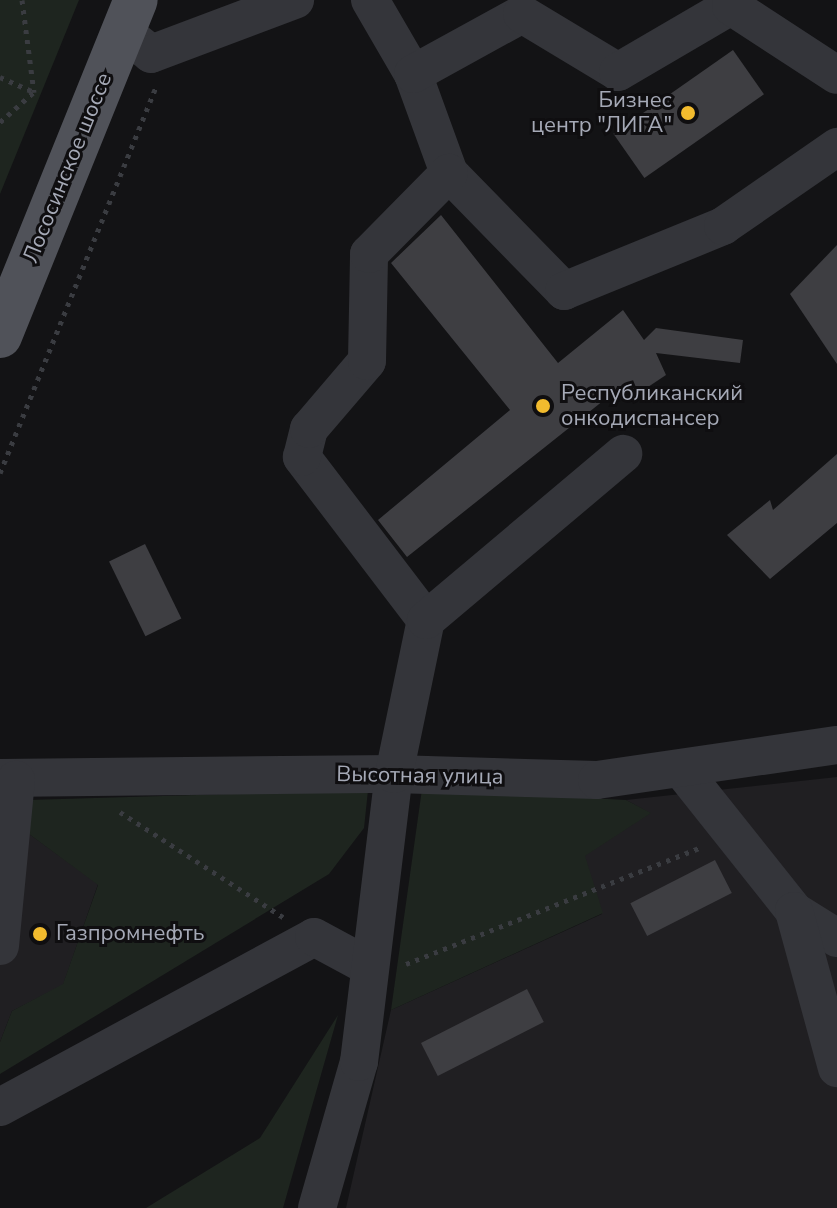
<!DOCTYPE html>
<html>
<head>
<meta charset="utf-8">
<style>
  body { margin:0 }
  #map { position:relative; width:837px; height:1208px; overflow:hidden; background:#131315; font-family:"Nunito Sans",sans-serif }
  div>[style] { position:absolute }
  .built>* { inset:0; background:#201f22 }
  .green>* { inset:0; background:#1e251f }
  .building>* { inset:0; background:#3e3e42; transform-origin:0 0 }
  .path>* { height:5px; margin-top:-2.5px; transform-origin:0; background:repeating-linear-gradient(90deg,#3a3c41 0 4px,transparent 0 10px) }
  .minor>* { height:38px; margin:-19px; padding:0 19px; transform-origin:19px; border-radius:19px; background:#34353a }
  .major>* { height:44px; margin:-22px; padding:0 22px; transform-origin:22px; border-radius:22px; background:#505259 }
  .dots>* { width:22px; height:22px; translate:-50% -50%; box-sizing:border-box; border:4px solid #0f0e10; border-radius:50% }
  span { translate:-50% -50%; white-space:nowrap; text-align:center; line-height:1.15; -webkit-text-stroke:6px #0f0e10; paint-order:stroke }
  .poi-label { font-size:22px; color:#a5a9b6 }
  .right { translate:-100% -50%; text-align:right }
  .left { translate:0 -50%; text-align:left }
  .street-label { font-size:22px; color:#a5a9b6 }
</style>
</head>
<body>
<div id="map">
  <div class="built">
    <i style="clip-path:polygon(837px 777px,837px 1208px,346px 1208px,391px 1010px,602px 914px,584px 856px,650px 813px,626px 800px)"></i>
    <i style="clip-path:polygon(0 799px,25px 831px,98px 884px,63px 985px,12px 1011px,0 1042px)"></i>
  </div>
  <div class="green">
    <i style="clip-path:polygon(0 0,79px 0,0 194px)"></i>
    <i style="clip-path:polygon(422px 789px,626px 800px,651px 813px,585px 856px,603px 913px,391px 1010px)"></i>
    <i style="clip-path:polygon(368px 790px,364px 828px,329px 874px,0 1074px,0 1042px,12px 1011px,63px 984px,98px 885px,25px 831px,28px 800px)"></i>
    <i style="clip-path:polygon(338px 1015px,283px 1208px,146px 1208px,260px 1138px)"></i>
  </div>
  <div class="building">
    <i style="left:733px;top:50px;width:54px;height:146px;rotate:55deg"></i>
    <i style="clip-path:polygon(441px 215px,558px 363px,623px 310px,644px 340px,656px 328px,743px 340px,740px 363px,656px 353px,666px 375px,633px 397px,623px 385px,407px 557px,378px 520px,510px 410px,391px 263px)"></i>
    <i style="clip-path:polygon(837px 245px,837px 364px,790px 294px)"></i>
    <i style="clip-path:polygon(837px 454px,837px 523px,770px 579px,727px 535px,770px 500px,773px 510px)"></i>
    <i style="left:145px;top:544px;width:83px;height:40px;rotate:64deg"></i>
    <i style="left:715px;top:860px;width:37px;height:95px;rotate:63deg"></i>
    <i style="left:527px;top:989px;width:37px;height:119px;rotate:63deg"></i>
  </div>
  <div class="path">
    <i style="left:22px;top:0;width:93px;rotate:82.6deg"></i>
    <i style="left:0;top:77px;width:36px;rotate:24deg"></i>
    <i style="left:0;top:122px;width:45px;rotate:-41.4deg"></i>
    <i style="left:0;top:473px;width:417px;rotate:-68deg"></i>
    <i style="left:120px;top:812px;width:194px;rotate:32.8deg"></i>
    <i style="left:406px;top:964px;width:317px;rotate:-21.6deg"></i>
  </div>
  <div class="minor">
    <i style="left:370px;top:0;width:86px;rotate:59.8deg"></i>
    <i style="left:413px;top:74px;width:105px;rotate:70deg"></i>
    <i style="left:449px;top:173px;width:165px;rotate:45.7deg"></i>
    <i style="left:564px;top:291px;width:172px;rotate:-22.2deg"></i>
    <i style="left:723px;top:226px;width:139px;rotate:-34.7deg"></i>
    <i style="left:122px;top:31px;width:37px;rotate:38deg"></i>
    <i style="left:151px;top:54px;width:154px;rotate:-20.6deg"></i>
    <i style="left:413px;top:74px;width:124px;rotate:-28.8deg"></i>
    <i style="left:522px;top:14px;width:112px;rotate:31.1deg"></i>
    <i style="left:618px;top:72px;width:131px;rotate:-30.3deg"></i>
    <i style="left:731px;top:6px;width:126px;rotate:33.1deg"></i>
    <i style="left:426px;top:620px;width:205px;rotate:-127.3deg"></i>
    <i style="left:302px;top:457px;width:29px;rotate:-76deg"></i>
    <i style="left:309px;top:429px;width:89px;rotate:-49.5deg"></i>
    <i style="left:367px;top:361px;width:107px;rotate:-88.9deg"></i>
    <i style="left:369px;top:254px;width:114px;rotate:-45.4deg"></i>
    <i style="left:682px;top:770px;width:180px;rotate:51.5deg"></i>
    <i style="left:794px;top:911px;width:51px;rotate:32.1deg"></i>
    <i style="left:0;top:778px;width:394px;rotate:-0.6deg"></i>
    <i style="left:394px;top:774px;width:203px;rotate:1.7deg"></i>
    <i style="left:597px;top:780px;width:243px;rotate:-8.3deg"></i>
    <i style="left:794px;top:911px;width:163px;rotate:74.7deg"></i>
    <i style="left:0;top:946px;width:167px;rotate:-84.5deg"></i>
    <i style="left:0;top:1107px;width:357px;rotate:-28.4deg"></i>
    <i style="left:314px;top:937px;width:59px;rotate:28.3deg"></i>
    <i style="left:317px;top:1208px;width:152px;rotate:-74deg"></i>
    <i style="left:359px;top:1062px;width:290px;rotate:-83.1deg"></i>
    <i style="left:394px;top:774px;width:157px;rotate:-78.3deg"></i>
    <i style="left:426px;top:620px;width:258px;rotate:-40.1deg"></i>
  </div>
  <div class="major">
    <i style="left:0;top:336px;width:362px;rotate:-68deg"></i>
  </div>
  <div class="dots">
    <i style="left:688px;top:113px;background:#f2bb2e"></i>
    <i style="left:543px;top:406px;background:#f2bb2e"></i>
    <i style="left:40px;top:934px;background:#f2bb2e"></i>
  </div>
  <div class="poi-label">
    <span class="right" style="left:672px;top:113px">Бизнес<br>центр "ЛИГА"</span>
    <span class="left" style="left:561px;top:406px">Республиканский<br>онкодиспансер</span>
    <span class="left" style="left:56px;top:934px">Газпромнефть</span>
  </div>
  <div class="street-label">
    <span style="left:68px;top:168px;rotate:-68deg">Лососинское шоссе</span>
    <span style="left:420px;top:776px;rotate:1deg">Высотная улица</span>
  </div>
</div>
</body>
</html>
